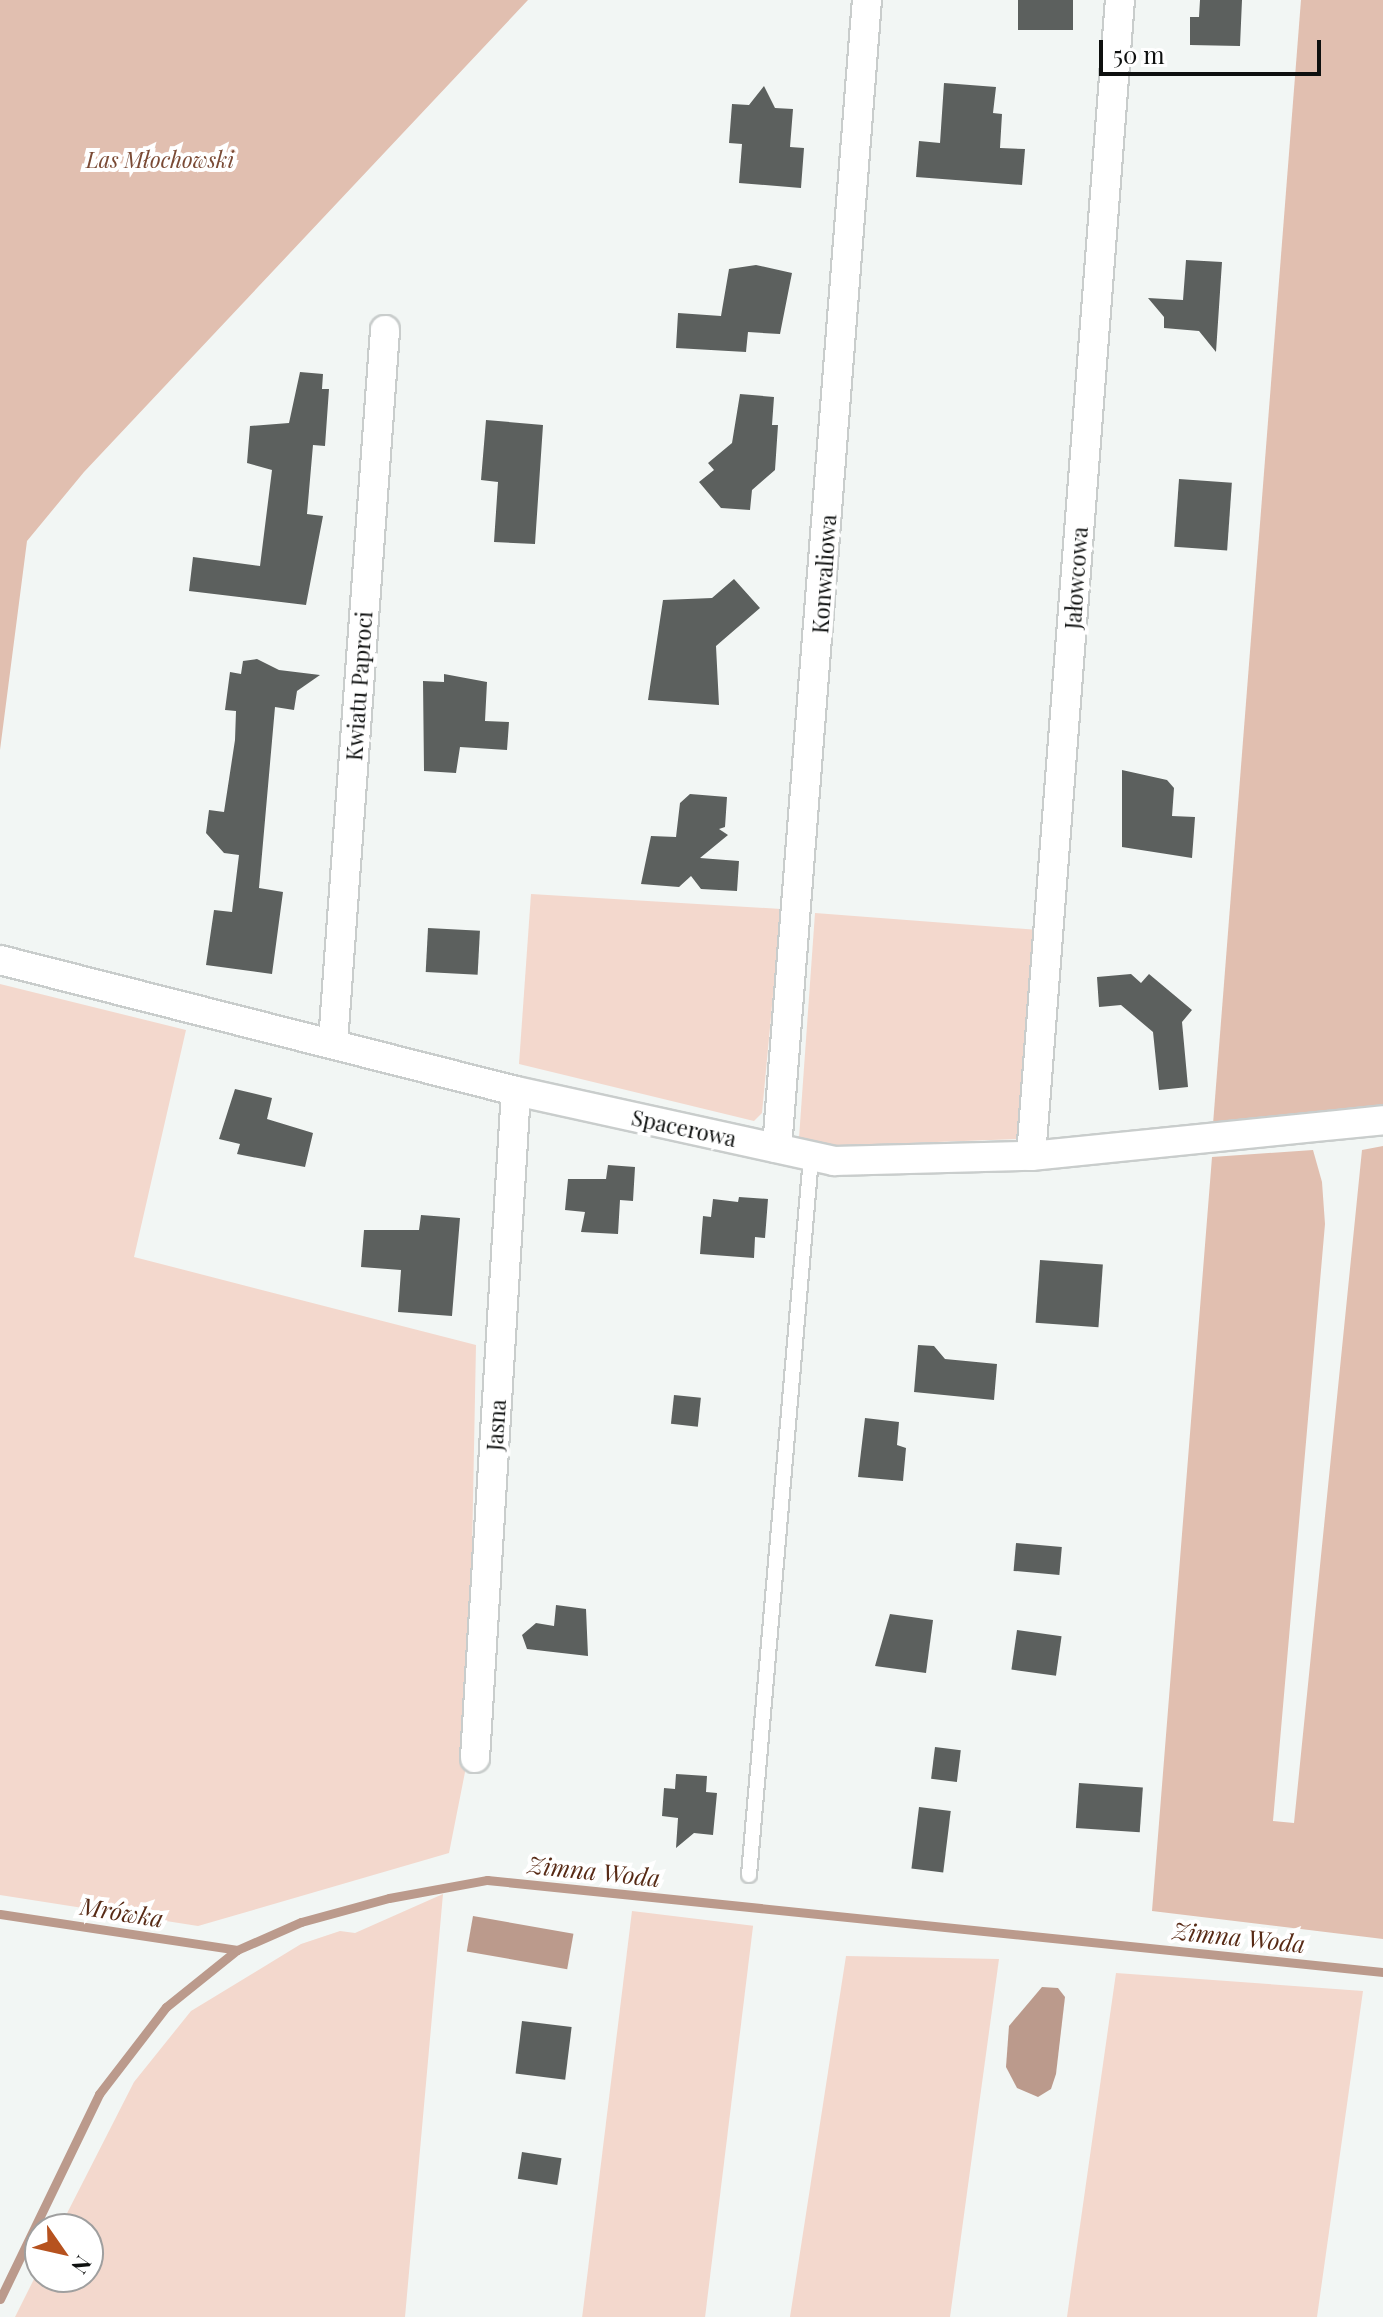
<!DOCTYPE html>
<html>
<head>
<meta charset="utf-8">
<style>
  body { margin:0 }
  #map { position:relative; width:1383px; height:2317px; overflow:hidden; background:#f2f6f4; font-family:"Playfair Display",serif }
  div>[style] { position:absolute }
  .green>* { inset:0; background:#f3d8cd; transform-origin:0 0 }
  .forest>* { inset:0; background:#e1bfb0 }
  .water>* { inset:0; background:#bb9a8c; transform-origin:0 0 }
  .stream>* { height:9px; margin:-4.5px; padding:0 4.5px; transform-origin:4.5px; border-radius:4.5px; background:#bb9a8c }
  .building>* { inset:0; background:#5c605e; transform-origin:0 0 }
  .roads { filter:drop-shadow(2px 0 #c9cdcc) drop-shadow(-2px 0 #c9cdcc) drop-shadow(0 2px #c9cdcc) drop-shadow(0 -2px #c9cdcc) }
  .service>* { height:14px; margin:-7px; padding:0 7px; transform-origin:7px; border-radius:7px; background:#fff }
  .minor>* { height:28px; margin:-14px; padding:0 14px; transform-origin:14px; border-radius:14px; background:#fff }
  span { translate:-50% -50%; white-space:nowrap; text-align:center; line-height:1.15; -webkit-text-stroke:8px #fff; paint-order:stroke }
  .park-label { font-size:22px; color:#7a4a35; font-style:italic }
  .street-label { font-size:22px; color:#0e100f }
  .water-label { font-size:24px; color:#572a15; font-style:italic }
  .north { position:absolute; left:24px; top:2213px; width:80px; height:80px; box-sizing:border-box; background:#fff; border:2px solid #9f9f9f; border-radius:50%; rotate:124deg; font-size:22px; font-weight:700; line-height:32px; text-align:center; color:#0e100f }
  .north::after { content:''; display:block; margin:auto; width:28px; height:36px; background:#b6521f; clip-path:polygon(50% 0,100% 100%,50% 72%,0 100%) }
  .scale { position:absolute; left:1099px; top:40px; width:222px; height:36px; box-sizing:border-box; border:4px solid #0e100f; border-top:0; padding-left:10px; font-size:24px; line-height:28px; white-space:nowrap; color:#0e100f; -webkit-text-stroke:6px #fff; paint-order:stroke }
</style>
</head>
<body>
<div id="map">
  <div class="green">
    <i style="clip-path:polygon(531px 894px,781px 909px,762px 1113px,754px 1121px,519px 1064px)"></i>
    <i style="clip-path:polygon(815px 913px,1039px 930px,1020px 1139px,829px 1146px,799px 1138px)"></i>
    <i style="clip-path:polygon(0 984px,186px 1030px,134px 1257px,476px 1345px,468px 1757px,449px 1853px,198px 1926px,0 1895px)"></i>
    <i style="clip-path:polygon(443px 1894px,405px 2317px,15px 2317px,40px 2267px,40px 2277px,88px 2277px,88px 2229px,59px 2229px,134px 2082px,191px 2011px,301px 1944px,340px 1931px,355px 1933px)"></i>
    <i style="left:632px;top:1911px;width:122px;height:409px;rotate:7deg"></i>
    <i style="clip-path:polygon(846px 1956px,999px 1959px,950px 2317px,790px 2317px)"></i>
    <i style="clip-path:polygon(1116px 1973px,1363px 1991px,1317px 2317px,1067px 2317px)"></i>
  </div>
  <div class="forest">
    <i style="clip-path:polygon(0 0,528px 0,84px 472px,27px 541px,0 750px)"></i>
    <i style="clip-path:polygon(1301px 0,1383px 0,1383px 1106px,1213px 1124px)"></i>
    <i style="clip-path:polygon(1383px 1146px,1383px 1939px,1152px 1911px,1212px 1157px,1313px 1150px,1322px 1182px,1325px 1224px,1273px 1821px,1294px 1823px,1362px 1150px)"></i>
  </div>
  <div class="water">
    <i style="left:473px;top:1916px;width:102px;height:36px;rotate:10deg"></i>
    <i style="clip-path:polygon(1042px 1987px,1058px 1988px,1065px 1997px,1056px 2074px,1051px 2089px,1038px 2097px,1017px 2088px,1006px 2067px,1009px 2026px)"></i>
  </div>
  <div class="stream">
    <i style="left:0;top:1914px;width:240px;rotate:8.6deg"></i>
    <i style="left:0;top:2299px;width:228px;rotate:-64.2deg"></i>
    <i style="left:99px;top:2094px;width:110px;rotate:-52.4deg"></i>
    <i style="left:166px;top:2007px;width:91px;rotate:-38.8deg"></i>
    <i style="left:237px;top:1950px;width:70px;rotate:-23.6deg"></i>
    <i style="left:301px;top:1922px;width:91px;rotate:-15.3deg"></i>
    <i style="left:389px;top:1898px;width:100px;rotate:-10.4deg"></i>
    <i style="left:487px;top:1880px;width:901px;rotate:5.86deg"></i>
  </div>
  <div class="building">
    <i style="left:1018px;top:0;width:55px;height:30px"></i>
    <i style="clip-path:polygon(1200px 0,1242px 0,1240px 46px,1190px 45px,1190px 17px,1199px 17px)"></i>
    <i style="clip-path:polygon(944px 83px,996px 87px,993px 113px,1002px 114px,1000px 148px,1025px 149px,1022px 185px,916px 177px,919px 141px,940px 143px)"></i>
    <i style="clip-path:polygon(764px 86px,775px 108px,793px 109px,790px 147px,804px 148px,801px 188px,739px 183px,742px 144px,729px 143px,732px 104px,749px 105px)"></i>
    <i style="clip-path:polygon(1186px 260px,1222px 262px,1216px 352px,1199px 331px,1164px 328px,1164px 317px,1148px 298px,1183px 300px)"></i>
    <i style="clip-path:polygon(756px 265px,792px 273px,780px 334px,748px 332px,746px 352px,676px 348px,678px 313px,721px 316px,729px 269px)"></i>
    <i style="clip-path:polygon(300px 372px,323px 374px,322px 389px,329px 389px,325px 446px,313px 445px,307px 514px,323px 516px,306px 605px,189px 591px,193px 557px,260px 566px,272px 470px,247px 463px,250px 426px,289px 423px)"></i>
    <i style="clip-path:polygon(740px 394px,774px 397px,772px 425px,778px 425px,775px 470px,752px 490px,750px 510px,721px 508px,699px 482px,714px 470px,708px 463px,732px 443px)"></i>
    <i style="clip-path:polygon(486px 420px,543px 425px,535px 544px,494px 542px,498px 482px,481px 480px)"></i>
    <i style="left:1179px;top:479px;width:53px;height:68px;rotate:4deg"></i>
    <i style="clip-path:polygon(734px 579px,760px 608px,716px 646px,719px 705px,648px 700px,663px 600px,712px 598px)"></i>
    <i style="clip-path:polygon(257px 659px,279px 670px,320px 675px,297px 691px,294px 710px,275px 707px,259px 888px,283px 892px,272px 974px,206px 965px,214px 910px,232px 912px,239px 855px,224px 853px,206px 833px,209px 810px,224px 812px,235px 740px,236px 711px,225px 710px,230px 672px,241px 674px,243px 661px)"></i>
    <i style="clip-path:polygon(444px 674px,487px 682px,485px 721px,509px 722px,507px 750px,460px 747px,456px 773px,424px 771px,423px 681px,444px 682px)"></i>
    <i style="clip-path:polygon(1122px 770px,1167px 780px,1174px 788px,1172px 816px,1195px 817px,1192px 858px,1122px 847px)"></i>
    <i style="clip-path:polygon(690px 794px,727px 797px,725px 827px,719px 829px,728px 835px,700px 858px,739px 861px,737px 891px,701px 889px,691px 876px,679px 887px,641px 884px,651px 836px,676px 837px,680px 803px)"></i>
    <i style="left:428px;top:928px;width:52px;height:44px;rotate:3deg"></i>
    <i style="clip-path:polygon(1131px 974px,1141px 983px,1149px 974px,1192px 1010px,1182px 1022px,1188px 1087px,1159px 1090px,1153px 1032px,1121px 1005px,1099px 1007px,1097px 977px)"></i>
    <i style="clip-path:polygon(235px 1089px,272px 1098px,267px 1119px,313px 1133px,305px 1167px,237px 1154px,240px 1144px,219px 1139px)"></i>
    <i style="clip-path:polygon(608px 1165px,635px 1167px,633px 1201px,620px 1200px,618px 1234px,581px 1232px,585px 1212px,565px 1210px,568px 1179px,606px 1179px)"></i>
    <i style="clip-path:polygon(739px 1197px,768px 1199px,765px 1238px,755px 1237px,754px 1258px,700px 1254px,703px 1216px,711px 1217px,713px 1199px,738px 1202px)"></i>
    <i style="clip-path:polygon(421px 1215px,460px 1218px,452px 1316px,398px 1312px,401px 1270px,361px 1267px,364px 1230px,419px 1230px)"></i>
    <i style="left:1040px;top:1260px;width:63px;height:63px;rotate:4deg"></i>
    <i style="clip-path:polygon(918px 1345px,934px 1346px,945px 1359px,997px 1364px,994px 1400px,914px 1392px)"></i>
    <i style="left:674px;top:1395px;width:27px;height:29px;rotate:6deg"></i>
    <i style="clip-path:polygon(865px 1418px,899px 1422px,897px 1445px,906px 1448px,903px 1481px,858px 1477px)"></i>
    <i style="left:1016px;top:1543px;width:46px;height:28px;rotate:5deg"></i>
    <i style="clip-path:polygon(556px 1605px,586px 1609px,588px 1656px,527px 1649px,522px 1635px,536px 1623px,554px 1626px)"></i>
    <i style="clip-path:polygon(890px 1614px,933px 1620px,926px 1673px,875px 1666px)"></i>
    <i style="left:1017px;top:1630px;width:45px;height:40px;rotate:8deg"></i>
    <i style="left:935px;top:1747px;width:26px;height:32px;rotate:7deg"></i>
    <i style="clip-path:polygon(676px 1774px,707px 1776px,706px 1792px,717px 1793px,713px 1835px,694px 1833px,676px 1848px,678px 1818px,662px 1816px,664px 1788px,675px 1789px)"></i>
    <i style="left:1079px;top:1783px;width:64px;height:45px;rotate:4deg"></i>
    <i style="left:919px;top:1807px;width:32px;height:62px;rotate:7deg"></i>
    <i style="left:522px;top:2021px;width:50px;height:53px;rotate:7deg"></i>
    <i style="left:522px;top:2152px;width:40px;height:27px;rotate:9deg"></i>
  </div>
  <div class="roads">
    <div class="service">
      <i style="left:749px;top:1875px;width:720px;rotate:-85.06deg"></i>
    </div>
    <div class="minor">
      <i style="left:0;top:960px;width:532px;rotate:14.25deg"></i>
      <i style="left:516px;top:1091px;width:326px;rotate:12.4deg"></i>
      <i style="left:834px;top:1161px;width:197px;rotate:-1.5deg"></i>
      <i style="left:1031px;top:1156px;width:354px;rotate:-5.8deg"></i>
      <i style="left:333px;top:1042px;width:714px;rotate:-85.82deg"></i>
      <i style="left:777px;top:1148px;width:1152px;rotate:-85.52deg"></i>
      <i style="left:1031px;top:1156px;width:1159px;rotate:-85.6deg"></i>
      <i style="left:475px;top:1758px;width:668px;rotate:-86.48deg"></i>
    </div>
  </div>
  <div class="park-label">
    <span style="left:160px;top:160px">Las Młochowski</span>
  </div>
  <div class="street-label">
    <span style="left:824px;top:574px;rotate:-86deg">Konwaliowa</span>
    <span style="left:1076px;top:578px;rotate:-86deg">Jałowcowa</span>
    <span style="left:359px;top:686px;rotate:-86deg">Kwiatu Paproci</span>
    <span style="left:684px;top:1128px;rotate:12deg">Spacerowa</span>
    <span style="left:496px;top:1425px;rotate:-86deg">Jasna</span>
  </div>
  <div class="water-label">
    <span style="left:594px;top:1871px;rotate:6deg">Zimna Woda</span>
    <span style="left:122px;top:1912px;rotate:9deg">Mrówka</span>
    <span style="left:1239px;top:1937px;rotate:6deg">Zimna Woda</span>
  </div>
  <div class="north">N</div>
  <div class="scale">50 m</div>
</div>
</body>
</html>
